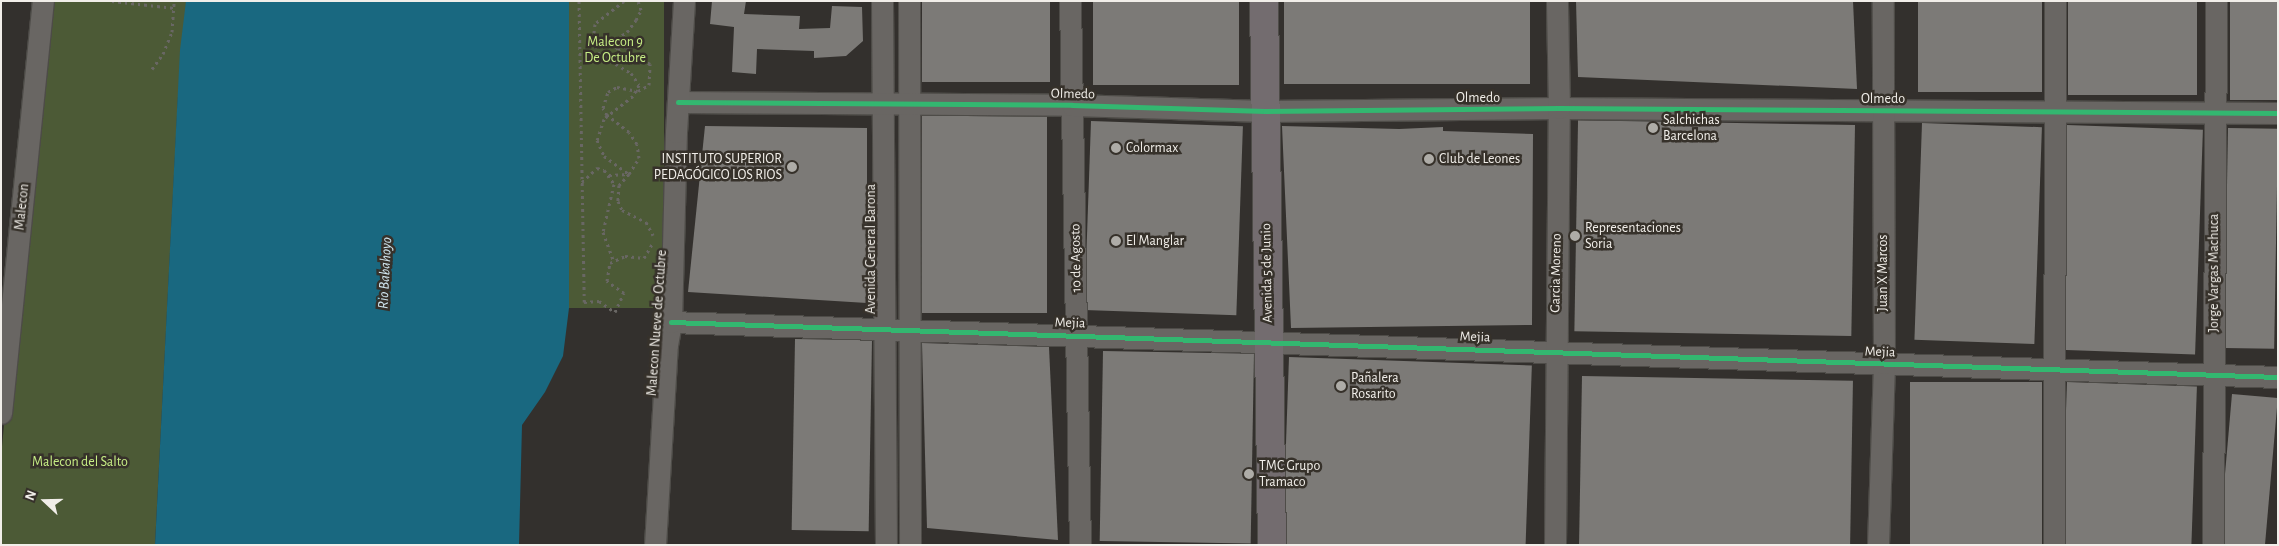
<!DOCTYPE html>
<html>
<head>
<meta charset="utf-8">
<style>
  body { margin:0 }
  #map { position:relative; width:2279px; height:546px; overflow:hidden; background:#33302d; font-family:"Alegreya Sans",sans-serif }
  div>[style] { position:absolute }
  .green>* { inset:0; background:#4c5a36; transform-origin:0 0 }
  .water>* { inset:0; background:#196880 }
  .building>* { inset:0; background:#7c7a77; transform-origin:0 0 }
  .path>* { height:3px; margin-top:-1.5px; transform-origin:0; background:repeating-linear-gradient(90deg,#696764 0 2.5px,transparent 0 6.5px) }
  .roads { filter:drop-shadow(1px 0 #4e4c48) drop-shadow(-1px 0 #4e4c48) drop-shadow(0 1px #4e4c48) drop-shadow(0 -1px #4e4c48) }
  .street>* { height:21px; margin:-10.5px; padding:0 10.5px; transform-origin:10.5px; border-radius:10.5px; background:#696663 }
  .primary>* { height:28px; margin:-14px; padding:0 14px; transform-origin:14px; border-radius:14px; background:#736c6f }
  .cycleway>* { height:5px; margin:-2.5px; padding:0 2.5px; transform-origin:2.5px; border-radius:2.5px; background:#33b770 }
  .dots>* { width:14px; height:14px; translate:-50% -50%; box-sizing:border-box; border:2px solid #36312a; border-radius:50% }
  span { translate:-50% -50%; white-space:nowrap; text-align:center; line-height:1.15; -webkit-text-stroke:5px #36312a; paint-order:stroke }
  .park-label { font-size:14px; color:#c7ee85 }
  .street-label { font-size:14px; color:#f1eee9 }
  .poi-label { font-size:14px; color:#f1eee9 }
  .left { translate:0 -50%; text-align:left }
  .right { translate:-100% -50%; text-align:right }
  .water-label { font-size:15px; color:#d1e8f2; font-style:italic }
  .frame { position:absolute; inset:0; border:2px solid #f1eee9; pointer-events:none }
  .north { position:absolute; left:20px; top:476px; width:50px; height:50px; -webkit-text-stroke:4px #36312a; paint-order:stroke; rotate:291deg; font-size:14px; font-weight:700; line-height:20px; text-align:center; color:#f1eee9 }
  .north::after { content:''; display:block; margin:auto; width:18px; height:22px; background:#f1eee9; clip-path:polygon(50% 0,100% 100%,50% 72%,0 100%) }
</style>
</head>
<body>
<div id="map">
  <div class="green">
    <i style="clip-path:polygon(44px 1px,189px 1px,178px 96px,155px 545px,1px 545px,1px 457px)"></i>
    <i style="left:569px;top:1px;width:95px;height:307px"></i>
  </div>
  <div class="water">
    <i style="clip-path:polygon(186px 1px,569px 1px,569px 308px,563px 356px,545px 392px,522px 425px,519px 545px,155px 545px,180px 50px)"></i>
  </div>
  <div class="building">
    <i style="clip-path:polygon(712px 1px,746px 1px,744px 14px,800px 16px,799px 29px,830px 28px,832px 6px,862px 7px,863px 41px,846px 56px,814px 58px,814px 51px,757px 49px,756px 74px,732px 72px,734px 27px,710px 24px)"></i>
    <i style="left:922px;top:1px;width:128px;height:81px"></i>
    <i style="left:1093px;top:1px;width:146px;height:84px"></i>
    <i style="left:1284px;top:1px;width:246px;height:83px"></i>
    <i style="clip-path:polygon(1576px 1px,1853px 1px,1857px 89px,1578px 77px)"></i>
    <i style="left:1918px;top:1px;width:124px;height:91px"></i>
    <i style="left:2068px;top:1px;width:129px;height:94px"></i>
    <i style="left:2230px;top:1px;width:48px;height:99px"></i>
    <i style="left:922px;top:116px;width:125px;height:197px"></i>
    <i style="left:1091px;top:121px;width:152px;height:189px;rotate:2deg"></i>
    <i style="left:1922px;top:123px;width:120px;height:217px;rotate:2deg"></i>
    <i style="left:1855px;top:125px;width:211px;height:277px;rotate:91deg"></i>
    <i style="left:2067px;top:125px;width:136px;height:225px;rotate:2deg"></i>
    <i style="clip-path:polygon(705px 126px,867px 128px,867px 303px,688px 292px)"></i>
    <i style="clip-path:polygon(1282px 126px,1399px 129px,1443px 127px,1443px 131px,1533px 134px,1532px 325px,1291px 328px)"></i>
    <i style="left:2228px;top:128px;width:50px;height:220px;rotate:1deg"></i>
    <i style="left:795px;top:339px;width:77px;height:191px;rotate:1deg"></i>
    <i style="clip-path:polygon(922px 343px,1049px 347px,1058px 540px,927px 528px)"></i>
    <i style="left:1103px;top:351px;width:151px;height:190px;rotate:1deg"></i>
    <i style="left:1289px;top:357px;width:243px;height:188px;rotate:2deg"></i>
    <i style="left:1582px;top:376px;width:271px;height:169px;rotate:1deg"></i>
    <i style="left:1910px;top:382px;width:132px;height:163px"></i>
    <i style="left:2067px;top:382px;width:130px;height:163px;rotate:2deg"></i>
    <i style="left:2232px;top:394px;width:46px;height:151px;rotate:5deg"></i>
  </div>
  <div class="path">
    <i style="left:112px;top:1px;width:63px;rotate:6.3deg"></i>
    <i style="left:579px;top:1px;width:301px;rotate:89deg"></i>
    <i style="left:584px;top:302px;width:15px;rotate:-4deg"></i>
    <i style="left:599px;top:301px;width:19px;rotate:35deg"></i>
    <i style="left:615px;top:312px;width:21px;rotate:-65deg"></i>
    <i style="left:624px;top:293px;width:21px;rotate:-145deg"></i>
    <i style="left:607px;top:281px;width:18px;rotate:-81deg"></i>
    <i style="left:610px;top:263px;width:17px;rotate:-25deg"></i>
    <i style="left:625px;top:256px;width:19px;rotate:6deg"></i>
    <i style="left:644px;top:258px;width:16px;rotate:-60deg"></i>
    <i style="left:624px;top:1px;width:37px;rotate:142deg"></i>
    <i style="left:595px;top:24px;width:16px;rotate:97deg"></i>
    <i style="left:593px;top:40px;width:15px;rotate:67deg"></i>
    <i style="left:599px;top:54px;width:37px;rotate:31deg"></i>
    <i style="left:631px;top:73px;width:14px;rotate:56deg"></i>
    <i style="left:639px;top:85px;width:13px;rotate:119deg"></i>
    <i style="left:633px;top:96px;width:37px;rotate:142deg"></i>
    <i style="left:604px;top:119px;width:22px;rotate:108deg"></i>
    <i style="left:597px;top:140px;width:17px;rotate:66deg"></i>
    <i style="left:604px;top:156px;width:31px;rotate:36deg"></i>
    <i style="left:629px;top:174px;width:15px;rotate:132deg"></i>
    <i style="left:619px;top:185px;width:16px;rotate:94deg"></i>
    <i style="left:618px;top:201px;width:10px;rotate:66deg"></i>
    <i style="left:622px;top:210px;width:27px;rotate:27deg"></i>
    <i style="left:646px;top:222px;width:15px;rotate:62deg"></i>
    <i style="left:152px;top:69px;width:19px;rotate:-54deg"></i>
    <i style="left:163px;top:54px;width:24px;rotate:-68deg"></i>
    <i style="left:172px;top:32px;width:31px;rotate:-86deg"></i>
    <i style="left:609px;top:175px;width:20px;rotate:-3deg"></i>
    <i style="left:629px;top:174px;width:19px;rotate:-58deg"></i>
    <i style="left:639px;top:158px;width:14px;rotate:-98deg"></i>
    <i style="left:637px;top:144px;width:14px;rotate:-124deg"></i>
    <i style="left:629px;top:132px;width:28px;rotate:-142deg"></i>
    <i style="left:607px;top:115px;width:8px;rotate:-120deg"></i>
    <i style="left:603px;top:108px;width:17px;rotate:-73deg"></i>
    <i style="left:608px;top:92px;width:10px;rotate:-29deg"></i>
    <i style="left:617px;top:87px;width:21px;rotate:11deg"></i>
    <i style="left:638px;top:91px;width:13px;rotate:-29deg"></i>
    <i style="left:649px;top:85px;width:21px;rotate:-87deg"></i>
    <i style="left:650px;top:64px;width:7px;rotate:-146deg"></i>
    <i style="left:644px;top:60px;width:9px;rotate:180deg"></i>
    <i style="left:635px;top:60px;width:17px;rotate:-123deg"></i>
    <i style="left:626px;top:46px;width:9px;rotate:159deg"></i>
    <i style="left:618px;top:49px;width:10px;rotate:-135deg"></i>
    <i style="left:611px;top:42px;width:19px;rotate:-32deg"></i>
    <i style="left:627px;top:32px;width:15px;rotate:-53deg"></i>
    <i style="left:636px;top:20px;width:11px;rotate:-63deg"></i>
    <i style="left:641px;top:10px;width:9px;rotate:-108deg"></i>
    <i style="left:582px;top:182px;width:21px;rotate:-43deg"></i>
    <i style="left:597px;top:168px;width:7px;rotate:16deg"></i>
    <i style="left:604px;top:170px;width:17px;rotate:54deg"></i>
    <i style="left:614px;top:184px;width:49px;rotate:102.9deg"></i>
    <i style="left:603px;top:232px;width:29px;rotate:70deg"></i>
  </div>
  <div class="roads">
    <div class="street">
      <i style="left:882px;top:1px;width:544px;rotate:89.58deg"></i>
      <i style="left:909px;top:1px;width:544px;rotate:89.89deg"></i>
      <i style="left:1070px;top:1px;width:544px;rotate:88.95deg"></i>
      <i style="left:678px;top:102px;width:394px;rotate:0.4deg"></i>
      <i style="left:1072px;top:105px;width:193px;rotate:1.8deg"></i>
      <i style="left:1265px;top:111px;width:294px;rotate:-0.6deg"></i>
      <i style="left:1559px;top:108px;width:719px;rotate:0.4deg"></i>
      <i style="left:671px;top:322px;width:1608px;rotate:1.96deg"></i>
      <i style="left:1px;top:413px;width:414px;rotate:-84.2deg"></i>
      <i style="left:655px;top:545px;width:200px;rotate:-86.6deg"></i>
      <i style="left:667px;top:345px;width:23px;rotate:-80deg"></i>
      <i style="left:671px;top:322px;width:190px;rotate:-88.5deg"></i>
      <i style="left:676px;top:132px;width:131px;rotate:-86.5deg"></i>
      <i style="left:1555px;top:545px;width:437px;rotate:-89.5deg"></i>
      <i style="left:1559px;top:108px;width:107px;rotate:-91.1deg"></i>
      <i style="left:1878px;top:545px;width:182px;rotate:-88.1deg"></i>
      <i style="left:1884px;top:363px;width:362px;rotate:-90.2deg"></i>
      <i style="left:2054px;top:545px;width:544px;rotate:-89.89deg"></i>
      <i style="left:2213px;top:545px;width:544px;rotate:-89.68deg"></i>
    </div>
    <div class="primary">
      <i style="left:1264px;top:1px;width:544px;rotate:89.16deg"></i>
    </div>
  </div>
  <div class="cycleway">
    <i style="left:678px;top:102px;width:394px;rotate:0.4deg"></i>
    <i style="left:1072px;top:105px;width:193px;rotate:1.8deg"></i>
    <i style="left:1265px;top:111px;width:294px;rotate:-0.6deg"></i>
    <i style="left:1559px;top:108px;width:719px;rotate:0.4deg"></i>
    <i style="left:671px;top:322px;width:1608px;rotate:1.96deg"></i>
  </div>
  <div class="dots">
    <i style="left:1653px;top:128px;background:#aeaca7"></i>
    <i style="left:1116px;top:148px;background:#aeaca7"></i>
    <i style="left:1429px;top:159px;background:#aeaca7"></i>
    <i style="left:792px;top:167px;background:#aeaca7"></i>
    <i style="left:1575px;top:236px;background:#aeaca7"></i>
    <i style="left:1116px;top:241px;background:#aeaca7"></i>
    <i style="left:1341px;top:386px;background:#aeaca7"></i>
    <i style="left:1249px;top:474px;background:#aeaca7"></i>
  </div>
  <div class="park-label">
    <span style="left:615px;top:50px">Malecon 9<br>De Octubre</span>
    <span style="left:80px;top:462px">Malecon del Salto</span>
  </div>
  <div class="street-label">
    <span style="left:1073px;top:94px;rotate:1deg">Olmedo</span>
    <span style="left:1478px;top:98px">Olmedo</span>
    <span style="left:1883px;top:99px">Olmedo</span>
    <span style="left:22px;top:207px;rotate:-84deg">Malecon</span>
    <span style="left:871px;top:249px;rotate:-90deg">Avenida General Barona</span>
    <span style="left:1076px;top:258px;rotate:-91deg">10 de Agosto</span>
    <span style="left:1267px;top:273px;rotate:-91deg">Avenida 5 de Junio</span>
    <span style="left:1556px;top:273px;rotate:-89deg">Garcia Moreno</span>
    <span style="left:1883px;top:273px;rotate:-90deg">Juan X Marcos</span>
    <span style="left:2214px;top:273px;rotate:-90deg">Jorge Vargas Machuca</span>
    <span style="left:657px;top:323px;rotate:-86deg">Malecon Nueve de Octubre</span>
    <span style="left:1070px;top:323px;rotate:2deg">Mejia</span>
    <span style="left:1475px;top:337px;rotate:2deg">Mejia</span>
    <span style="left:1880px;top:352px;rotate:2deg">Mejia</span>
  </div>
  <div class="poi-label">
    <span class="left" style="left:1663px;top:128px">Salchichas<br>Barcelona</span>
    <span class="left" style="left:1126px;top:148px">Colormax</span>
    <span class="right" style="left:782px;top:167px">INSTITUTO SUPERIOR<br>PEDAGÓGICO LOS RIOS</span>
    <span class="left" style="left:1439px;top:159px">Club de Leones</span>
    <span class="left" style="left:1585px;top:236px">Representaciones<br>Soria</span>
    <span class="left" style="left:1126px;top:241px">El Manglar</span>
    <span class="left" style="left:1351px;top:386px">Pañalera<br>Rosarito</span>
    <span class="left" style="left:1259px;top:474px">TMC Grupo<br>Tramaco</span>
  </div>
  <div class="water-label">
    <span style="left:385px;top:273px;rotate:-87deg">Rio Babahoyo</span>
  </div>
  <div class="frame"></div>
  <div class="north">N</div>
</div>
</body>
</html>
